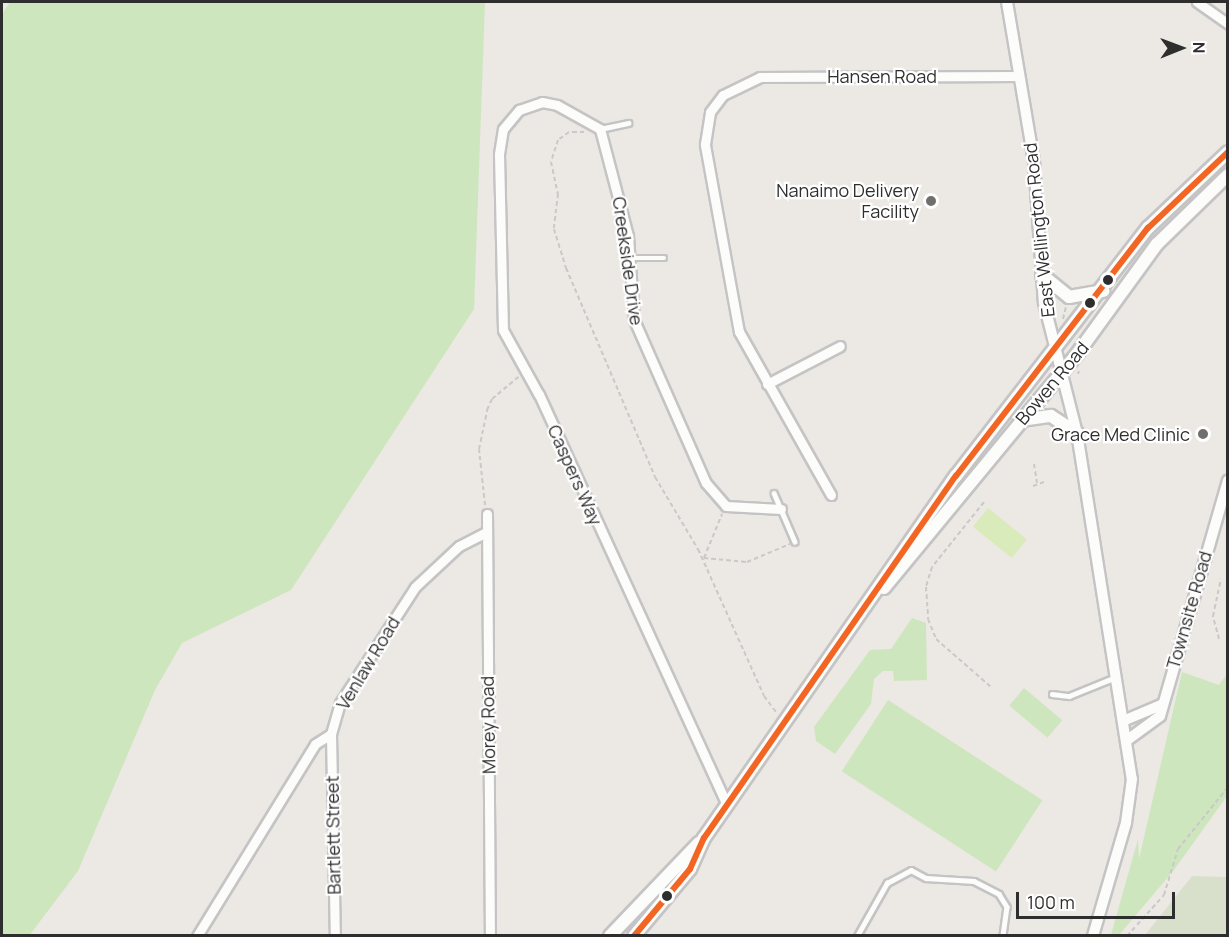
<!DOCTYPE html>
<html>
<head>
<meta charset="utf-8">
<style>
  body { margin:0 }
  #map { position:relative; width:1229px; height:937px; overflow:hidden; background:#ece8e4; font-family:Manrope,sans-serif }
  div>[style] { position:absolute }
  .green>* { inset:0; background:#cee6be; transform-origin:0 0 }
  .cemetery>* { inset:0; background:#d8e0cc }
  .pitch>* { inset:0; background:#d9eabb; transform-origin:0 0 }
  .path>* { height:2px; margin-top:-1px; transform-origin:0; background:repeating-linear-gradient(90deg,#c9c9c8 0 4.5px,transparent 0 7.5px) }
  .roads { filter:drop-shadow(2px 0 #c5c4c5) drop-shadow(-2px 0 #c5c4c5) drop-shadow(0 2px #c5c4c5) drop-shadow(0 -2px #c5c4c5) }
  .service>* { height:4.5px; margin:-2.25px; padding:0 2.25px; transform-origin:2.25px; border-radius:2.25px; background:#fcfcfb }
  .minor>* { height:9px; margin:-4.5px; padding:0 4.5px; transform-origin:4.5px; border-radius:4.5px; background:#fcfcfb }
  .tertiary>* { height:10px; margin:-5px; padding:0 5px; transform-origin:5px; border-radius:5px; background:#fcfcfb }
  .secondary>* { height:12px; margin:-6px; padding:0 6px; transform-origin:6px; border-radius:6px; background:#fcfcfb }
  .bus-1>* { height:6px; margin:-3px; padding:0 3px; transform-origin:3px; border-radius:3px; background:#f26522 }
  .dots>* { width:16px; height:16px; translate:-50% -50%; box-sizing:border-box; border:3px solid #fff; border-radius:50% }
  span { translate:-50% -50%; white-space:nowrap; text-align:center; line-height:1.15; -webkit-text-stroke:4.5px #fff; paint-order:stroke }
  .street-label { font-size:18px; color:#2e2e2e }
  .poi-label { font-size:18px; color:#2e2e2e }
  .right { translate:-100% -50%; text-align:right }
  .frame { position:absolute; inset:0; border:3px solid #2e2e2e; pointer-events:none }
  .north { position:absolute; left:1151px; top:18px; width:60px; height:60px; -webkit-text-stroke:4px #fff; paint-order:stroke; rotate:89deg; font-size:16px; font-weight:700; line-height:24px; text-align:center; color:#2e2e2e }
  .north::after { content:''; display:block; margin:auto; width:21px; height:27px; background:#2e2e2e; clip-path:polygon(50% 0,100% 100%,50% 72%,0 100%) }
  .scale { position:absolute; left:1016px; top:892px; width:159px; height:27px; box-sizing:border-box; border:3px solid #2e2e2e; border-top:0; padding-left:8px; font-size:18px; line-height:21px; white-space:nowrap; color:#2e2e2e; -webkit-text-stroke:4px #fff; paint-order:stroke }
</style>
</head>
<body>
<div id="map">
  <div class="green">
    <i style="clip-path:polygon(10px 2px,485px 2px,474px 309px,291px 590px,182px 643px,155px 690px,78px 871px,29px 936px,2px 934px,2px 14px)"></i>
    <i style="clip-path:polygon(912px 618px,926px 623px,927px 680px,894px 681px,893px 671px,883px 671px,874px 679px,871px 704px,835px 754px,816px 741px,814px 727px,870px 650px,891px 649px)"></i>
    <i style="clip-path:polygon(1182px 672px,1219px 685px,1227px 674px,1227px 796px,1174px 870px,1119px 935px,1111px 935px,1138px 839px,1139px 859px)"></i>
    <i style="left:1024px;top:688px;width:50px;height:23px;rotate:40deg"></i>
    <i style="left:888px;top:700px;width:184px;height:85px;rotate:33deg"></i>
  </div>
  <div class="cemetery">
    <i style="clip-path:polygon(1192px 876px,1227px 877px,1227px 935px,1145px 935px)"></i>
  </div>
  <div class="pitch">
    <i style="left:988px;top:508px;width:50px;height:24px;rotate:39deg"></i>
  </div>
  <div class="path">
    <i style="left:584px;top:132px;width:15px;rotate:180deg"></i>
    <i style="left:569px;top:132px;width:14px;rotate:144deg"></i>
    <i style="left:558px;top:140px;width:23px;rotate:108deg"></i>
    <i style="left:551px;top:162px;width:33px;rotate:78deg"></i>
    <i style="left:558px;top:194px;width:35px;rotate:97deg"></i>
    <i style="left:554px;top:229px;width:41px;rotate:72.9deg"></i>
    <i style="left:566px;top:268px;width:227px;rotate:66.9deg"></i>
    <i style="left:655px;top:477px;width:84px;rotate:59.2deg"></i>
    <i style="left:698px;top:549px;width:161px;rotate:65.8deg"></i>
    <i style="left:764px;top:696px;width:21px;rotate:53deg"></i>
    <i style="left:1063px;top:319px;width:12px;rotate:-76deg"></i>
    <i style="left:1078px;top:374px;width:3px;rotate:-72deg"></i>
    <i style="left:1034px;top:464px;width:19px;rotate:81deg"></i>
    <i style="left:1033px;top:486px;width:12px;rotate:-20deg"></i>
    <i style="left:984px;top:502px;width:83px;rotate:128.7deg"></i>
    <i style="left:932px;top:567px;width:21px;rotate:107deg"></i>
    <i style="left:926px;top:587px;width:32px;rotate:86deg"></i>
    <i style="left:928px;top:619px;width:22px;rotate:68deg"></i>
    <i style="left:936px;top:639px;width:73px;rotate:41.1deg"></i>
    <i style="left:485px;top:505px;width:56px;rotate:-96.1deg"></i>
    <i style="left:479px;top:449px;width:40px;rotate:-78deg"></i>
    <i style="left:487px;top:410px;width:12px;rotate:-66deg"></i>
    <i style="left:492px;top:399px;width:35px;rotate:-40deg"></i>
    <i style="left:704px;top:558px;width:43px;rotate:5.3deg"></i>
    <i style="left:747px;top:562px;width:47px;rotate:-22.7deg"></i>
    <i style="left:704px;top:558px;width:48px;rotate:-67.8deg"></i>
    <i style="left:1219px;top:639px;width:24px;rotate:-105deg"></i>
    <i style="left:1213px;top:616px;width:38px;rotate:-78deg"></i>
    <i style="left:1127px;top:936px;width:55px;rotate:-47.9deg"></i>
    <i style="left:1164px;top:895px;width:48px;rotate:-73.1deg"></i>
    <i style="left:1178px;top:849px;width:80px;rotate:-51.1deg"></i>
  </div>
  <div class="roads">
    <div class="service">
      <i style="left:600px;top:129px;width:29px;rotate:-12deg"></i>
      <i style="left:631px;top:258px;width:33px"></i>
      <i style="left:774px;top:493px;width:53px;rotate:66.8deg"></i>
      <i style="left:1052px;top:694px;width:17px;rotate:7deg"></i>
      <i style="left:1069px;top:696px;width:51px;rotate:-22deg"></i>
      <i style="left:857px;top:936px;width:61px;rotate:-60.5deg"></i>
      <i style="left:887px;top:883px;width:27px;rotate:-28deg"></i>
      <i style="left:911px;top:870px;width:17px;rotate:28deg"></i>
      <i style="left:926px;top:878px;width:48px;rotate:3.6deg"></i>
      <i style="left:974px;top:881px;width:28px;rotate:27deg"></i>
      <i style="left:999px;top:894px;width:15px;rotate:58deg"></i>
      <i style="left:1007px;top:907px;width:29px;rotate:98deg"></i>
    </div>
    <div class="minor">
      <i style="left:1197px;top:2px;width:38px;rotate:35deg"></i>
      <i style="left:767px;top:384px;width:82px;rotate:-27.5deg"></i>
      <i style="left:831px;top:495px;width:187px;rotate:-119.4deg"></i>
      <i style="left:739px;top:332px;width:191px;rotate:-100.3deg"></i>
      <i style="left:705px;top:144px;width:32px;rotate:-81deg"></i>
      <i style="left:710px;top:112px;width:21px;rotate:-53deg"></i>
      <i style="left:723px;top:95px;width:41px;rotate:-25.9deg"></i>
      <i style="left:760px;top:77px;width:259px;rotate:-0.2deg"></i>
      <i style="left:487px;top:514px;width:422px;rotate:89.6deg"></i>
      <i style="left:331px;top:734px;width:202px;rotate:88.9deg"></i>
      <i style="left:727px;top:805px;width:451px;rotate:-114.6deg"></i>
      <i style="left:539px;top:395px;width:74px;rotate:-119deg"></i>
      <i style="left:503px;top:330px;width:176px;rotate:-91.3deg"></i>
      <i style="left:499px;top:154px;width:25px;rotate:-81deg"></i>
      <i style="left:503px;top:129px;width:25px;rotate:-50deg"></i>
      <i style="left:519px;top:110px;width:24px;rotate:-19deg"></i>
      <i style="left:542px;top:102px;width:15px;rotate:11deg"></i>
      <i style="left:557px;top:105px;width:49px;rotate:29.2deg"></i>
      <i style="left:600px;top:129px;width:111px;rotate:75.3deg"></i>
      <i style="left:628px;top:236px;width:84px;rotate:85.9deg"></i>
      <i style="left:634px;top:320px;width:178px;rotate:66.2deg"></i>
      <i style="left:706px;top:483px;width:30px;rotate:49deg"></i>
      <i style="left:726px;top:506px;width:55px;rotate:3.1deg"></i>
      <i style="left:197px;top:936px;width:225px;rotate:-58.4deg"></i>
      <i style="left:315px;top:744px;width:19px;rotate:-32deg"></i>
      <i style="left:331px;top:734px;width:32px;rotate:-74deg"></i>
      <i style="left:340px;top:703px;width:138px;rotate:-57.1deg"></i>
      <i style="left:415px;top:587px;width:60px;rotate:-43deg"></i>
      <i style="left:459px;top:546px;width:30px;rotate:-27deg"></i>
    </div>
    <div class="tertiary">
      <i style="left:1007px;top:2px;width:161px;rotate:80.4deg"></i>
      <i style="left:1034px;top:161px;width:142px;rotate:86deg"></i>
      <i style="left:1044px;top:303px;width:134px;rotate:75.8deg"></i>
      <i style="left:1077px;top:433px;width:350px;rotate:81deg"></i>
      <i style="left:1132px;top:779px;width:44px;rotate:97.8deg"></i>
      <i style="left:1126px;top:823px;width:118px;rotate:106.3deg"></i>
      <i style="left:1123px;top:721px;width:41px;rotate:-22.8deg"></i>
      <i style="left:1126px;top:741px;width:42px;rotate:-36.3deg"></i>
      <i style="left:1160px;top:716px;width:245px;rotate:-73.9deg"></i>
    </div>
    <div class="secondary">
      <i style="left:1042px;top:275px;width:35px;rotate:39deg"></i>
      <i style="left:1069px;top:297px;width:35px;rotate:-10deg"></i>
      <i style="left:1021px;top:420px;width:30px;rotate:-8deg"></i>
      <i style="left:1051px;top:416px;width:31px;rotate:33deg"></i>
      <i style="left:884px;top:588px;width:303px;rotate:-50.5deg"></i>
      <i style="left:1077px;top:354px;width:136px;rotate:-54deg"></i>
      <i style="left:1157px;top:244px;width:99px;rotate:-44.2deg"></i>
      <i style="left:610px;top:936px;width:129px;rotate:-46.3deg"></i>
      <i style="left:634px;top:936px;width:87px;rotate:-50.1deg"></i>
      <i style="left:690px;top:869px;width:34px;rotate:-66deg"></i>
      <i style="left:704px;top:838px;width:441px;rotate:-55.2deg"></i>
      <i style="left:956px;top:476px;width:314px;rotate:-52.3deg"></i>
      <i style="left:1148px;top:228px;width:110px;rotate:-43.5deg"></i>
    </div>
  </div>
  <div class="bus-1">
    <i style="left:634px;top:936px;width:87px;rotate:-50.1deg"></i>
    <i style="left:690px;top:869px;width:34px;rotate:-66deg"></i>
    <i style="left:704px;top:838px;width:441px;rotate:-55.2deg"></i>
    <i style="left:956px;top:476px;width:314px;rotate:-52.3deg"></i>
    <i style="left:1148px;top:228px;width:110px;rotate:-43.5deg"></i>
  </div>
  <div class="dots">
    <i style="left:931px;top:201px;background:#706f6e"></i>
    <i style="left:1108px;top:280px;background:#2e2e2e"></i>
    <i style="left:1090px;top:303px;background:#2e2e2e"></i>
    <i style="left:1203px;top:434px;background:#706f6e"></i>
    <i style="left:667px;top:896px;background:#2e2e2e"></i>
  </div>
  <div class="street-label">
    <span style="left:882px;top:76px">Hansen Road</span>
    <span style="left:1039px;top:230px;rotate:-96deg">East Wellington Road</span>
    <span style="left:628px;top:261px;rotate:82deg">Creekside Drive</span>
    <span style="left:1052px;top:383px;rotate:-50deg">Bowen Road</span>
    <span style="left:575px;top:475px;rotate:66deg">Caspers Way</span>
    <span style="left:1189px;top:610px;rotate:-74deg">Townsite Road</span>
    <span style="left:368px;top:663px;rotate:-59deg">Venlaw Road</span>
    <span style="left:488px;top:725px;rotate:-91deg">Morey Road</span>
    <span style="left:333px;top:835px;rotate:-91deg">Bartlett Street</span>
  </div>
  <div class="poi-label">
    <span class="right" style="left:919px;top:201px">Nanaimo Delivery<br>Facility</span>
    <span class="right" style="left:1190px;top:434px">Grace Med Clinic</span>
  </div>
  <div class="frame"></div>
  <div class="north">N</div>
  <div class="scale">100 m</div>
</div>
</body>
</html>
